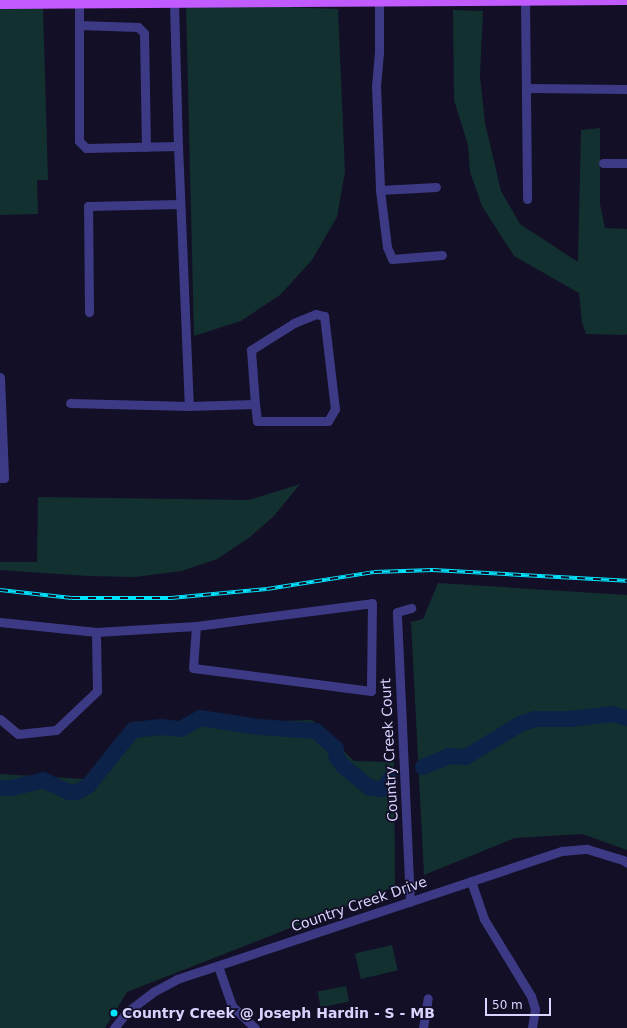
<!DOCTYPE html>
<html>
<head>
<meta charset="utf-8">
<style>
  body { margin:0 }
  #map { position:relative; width:627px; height:1028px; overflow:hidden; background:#130f26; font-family:"DejaVu Sans",sans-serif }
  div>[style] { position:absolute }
  .green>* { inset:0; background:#12302f; transform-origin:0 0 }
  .river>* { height:16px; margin:-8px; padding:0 8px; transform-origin:8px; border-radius:8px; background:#0c2248 }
  .minor>* { height:9px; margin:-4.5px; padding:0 4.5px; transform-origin:4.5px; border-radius:4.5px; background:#3d3a85 }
  .major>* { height:10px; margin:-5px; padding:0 5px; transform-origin:5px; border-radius:5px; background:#c25bff }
  .rail>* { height:4px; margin-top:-2px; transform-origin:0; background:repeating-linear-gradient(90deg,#130f26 0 8px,#00e5ff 0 16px); box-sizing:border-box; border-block:1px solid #00e5ff }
  .dots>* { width:11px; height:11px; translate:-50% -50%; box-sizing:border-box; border:2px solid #130f26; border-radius:50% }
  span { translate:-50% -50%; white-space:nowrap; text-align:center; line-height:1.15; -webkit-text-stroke:3.5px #130f26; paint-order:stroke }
  .street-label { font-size:14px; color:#d9d4ff }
  .poi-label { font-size:14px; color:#d9d4ff; font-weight:700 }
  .left { translate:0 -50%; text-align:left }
  .scale { position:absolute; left:485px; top:998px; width:66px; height:18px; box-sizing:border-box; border:2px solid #d9d4ff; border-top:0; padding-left:5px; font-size:12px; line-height:14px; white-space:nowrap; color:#d9d4ff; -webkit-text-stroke:3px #130f26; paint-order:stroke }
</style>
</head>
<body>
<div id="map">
  <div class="green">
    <i style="clip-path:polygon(186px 3px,338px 9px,345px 172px,337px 217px,312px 260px,280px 295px,241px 321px,194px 336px)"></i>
    <i style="clip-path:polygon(43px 7px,48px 180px,37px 180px,38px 214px,0 215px,0 8px)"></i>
    <i style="clip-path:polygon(453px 10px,483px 11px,480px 76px,485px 123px,501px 191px,520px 224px,578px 262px,581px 130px,600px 128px,600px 204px,605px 228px,627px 229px,627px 334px,625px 335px,586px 334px,582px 322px,579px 293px,514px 256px,482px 206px,470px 172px,468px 145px,454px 100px)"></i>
    <i style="clip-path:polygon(300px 484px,274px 516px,249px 538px,217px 559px,182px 571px,135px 577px,88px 576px,0 570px,0 562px,37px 562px,38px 497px,249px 500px)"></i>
    <i style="clip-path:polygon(438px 583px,627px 595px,627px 850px,582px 834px,515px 838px,424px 875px,411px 622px,423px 619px)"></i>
    <i style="clip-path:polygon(312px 720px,354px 761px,394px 762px,395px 887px,127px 992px,105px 1028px,0 1028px,0 774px,85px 779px,132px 726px)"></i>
    <i style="left:392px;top:945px;width:26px;height:38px;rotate:77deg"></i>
    <i style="left:346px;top:986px;width:16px;height:29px;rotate:79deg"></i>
  </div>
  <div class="river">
    <i style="left:423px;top:767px;width:28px;rotate:-23deg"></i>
    <i style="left:449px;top:756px;width:17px;rotate:3deg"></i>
    <i style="left:466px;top:757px;width:63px;rotate:-31.4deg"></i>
    <i style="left:520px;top:724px;width:16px;rotate:-18deg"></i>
    <i style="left:535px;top:719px;width:36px"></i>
    <i style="left:571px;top:719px;width:41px;rotate:-7deg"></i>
    <i style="left:612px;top:714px;width:16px;rotate:15deg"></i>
    <i style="left:0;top:788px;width:12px"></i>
    <i style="left:12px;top:788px;width:32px;rotate:-14deg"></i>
    <i style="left:43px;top:780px;width:29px;rotate:25deg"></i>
    <i style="left:69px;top:792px;width:8px"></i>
    <i style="left:77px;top:792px;width:13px;rotate:-29deg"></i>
    <i style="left:88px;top:786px;width:72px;rotate:-51.2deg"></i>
    <i style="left:133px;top:730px;width:28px;rotate:-6deg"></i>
    <i style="left:161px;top:727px;width:20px;rotate:6deg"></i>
    <i style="left:181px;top:729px;width:22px;rotate:-30deg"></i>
    <i style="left:200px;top:718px;width:60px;rotate:8.7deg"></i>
    <i style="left:259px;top:727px;width:57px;rotate:4deg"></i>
    <i style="left:316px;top:731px;width:27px;rotate:42deg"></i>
    <i style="left:336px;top:749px;width:9px;rotate:84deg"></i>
    <i style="left:337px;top:758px;width:10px;rotate:53deg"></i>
    <i style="left:343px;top:766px;width:35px;rotate:39deg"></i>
    <i style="left:370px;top:788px;width:13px;rotate:4deg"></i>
    <i style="left:383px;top:789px;width:12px;rotate:-55deg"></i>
  </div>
  <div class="minor">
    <i style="left:525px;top:0;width:199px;rotate:89.4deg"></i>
    <i style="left:379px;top:1px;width:51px;rotate:90deg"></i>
    <i style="left:379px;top:52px;width:33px;rotate:95deg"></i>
    <i style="left:376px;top:85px;width:105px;rotate:87.8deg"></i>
    <i style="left:380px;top:190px;width:56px;rotate:-3.1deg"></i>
    <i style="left:79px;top:3px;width:138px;rotate:90deg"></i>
    <i style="left:79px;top:141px;width:10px;rotate:45deg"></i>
    <i style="left:86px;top:148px;width:92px;rotate:-1.2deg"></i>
    <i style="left:174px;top:3px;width:143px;rotate:88.4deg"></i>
    <i style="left:178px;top:146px;width:260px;rotate:87.6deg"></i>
    <i style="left:189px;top:406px;width:66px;rotate:-1.7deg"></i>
    <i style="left:255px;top:404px;width:17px;rotate:83deg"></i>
    <i style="left:257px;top:421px;width:71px"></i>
    <i style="left:328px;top:421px;width:14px;rotate:-60deg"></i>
    <i style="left:335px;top:409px;width:94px;rotate:-96.7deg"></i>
    <i style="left:324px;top:316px;width:8px;rotate:-166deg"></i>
    <i style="left:316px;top:314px;width:24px;rotate:158deg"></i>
    <i style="left:294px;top:323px;width:51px;rotate:147.9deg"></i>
    <i style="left:251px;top:350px;width:54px;rotate:85.8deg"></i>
    <i style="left:79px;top:25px;width:59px;rotate:1.9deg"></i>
    <i style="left:138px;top:27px;width:8px;rotate:45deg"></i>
    <i style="left:144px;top:33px;width:114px;rotate:89deg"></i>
    <i style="left:526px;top:88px;width:101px;rotate:0.6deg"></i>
    <i style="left:603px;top:163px;width:24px"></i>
    <i style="left:380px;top:190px;width:57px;rotate:83deg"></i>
    <i style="left:387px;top:247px;width:13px;rotate:67deg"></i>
    <i style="left:392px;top:259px;width:50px;rotate:-4.6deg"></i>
    <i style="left:89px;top:312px;width:106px;rotate:-90.5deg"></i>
    <i style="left:88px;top:206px;width:92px;rotate:-1.2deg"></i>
    <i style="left:0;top:377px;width:101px;rotate:87.7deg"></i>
    <i style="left:4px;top:478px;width:4px;rotate:180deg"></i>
    <i style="left:70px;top:403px;width:119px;rotate:1.4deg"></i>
    <i style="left:0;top:622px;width:97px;rotate:5.9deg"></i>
    <i style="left:96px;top:632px;width:100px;rotate:-3.4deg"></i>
    <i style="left:196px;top:626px;width:177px;rotate:-7.4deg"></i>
    <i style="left:372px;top:603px;width:88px;rotate:90.7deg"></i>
    <i style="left:371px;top:691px;width:179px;rotate:-172.6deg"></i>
    <i style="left:193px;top:668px;width:42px;rotate:-85.9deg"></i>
    <i style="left:0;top:719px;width:23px;rotate:40deg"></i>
    <i style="left:18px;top:734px;width:38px;rotate:-6deg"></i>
    <i style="left:56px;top:730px;width:57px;rotate:-43.6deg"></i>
    <i style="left:97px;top:691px;width:59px;rotate:-91deg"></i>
    <i style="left:471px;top:881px;width:40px;rotate:71.1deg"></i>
    <i style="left:484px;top:919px;width:90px;rotate:58.6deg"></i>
    <i style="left:531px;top:996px;width:14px;rotate:73deg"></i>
    <i style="left:535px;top:1009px;width:19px;rotate:99deg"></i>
    <i style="left:410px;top:902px;width:290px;rotate:-92.6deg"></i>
    <i style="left:397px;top:612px;width:15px;rotate:-16deg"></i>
    <i style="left:218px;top:966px;width:42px;rotate:70.7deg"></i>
    <i style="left:232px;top:1006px;width:32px;rotate:44deg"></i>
    <i style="left:114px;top:1028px;width:22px;rotate:-51deg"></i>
    <i style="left:128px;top:1011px;width:31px;rotate:-37deg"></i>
    <i style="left:153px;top:992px;width:27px;rotate:-28deg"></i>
    <i style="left:177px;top:979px;width:406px;rotate:-18.4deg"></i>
    <i style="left:562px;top:851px;width:25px;rotate:-5deg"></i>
    <i style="left:587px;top:849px;width:38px;rotate:17deg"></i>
    <i style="left:623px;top:860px;width:5px;rotate:37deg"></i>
    <i style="left:423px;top:1028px;width:30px;rotate:-81deg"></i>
  </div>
  <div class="major">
    <i style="left:0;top:4px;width:627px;rotate:-0.37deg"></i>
  </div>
  <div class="rail">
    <i style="left:0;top:590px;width:72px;rotate:6.3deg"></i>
    <i style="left:72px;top:598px;width:99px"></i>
    <i style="left:171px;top:598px;width:96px;rotate:-5.4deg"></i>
    <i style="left:267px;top:589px;width:108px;rotate:-9deg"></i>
    <i style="left:374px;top:572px;width:59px;rotate:-1.9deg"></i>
    <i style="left:433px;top:570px;width:194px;rotate:3.2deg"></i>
  </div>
  <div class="dots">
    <i style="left:114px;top:1013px;background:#00e5ff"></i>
  </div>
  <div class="street-label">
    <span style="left:389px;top:750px;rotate:-93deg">Country Creek Court</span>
    <span style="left:359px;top:904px;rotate:-19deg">Country Creek Drive</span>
  </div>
  <div class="poi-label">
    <span class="left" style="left:122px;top:1013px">Country Creek @ Joseph Hardin - S - MB</span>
  </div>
  <div class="scale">50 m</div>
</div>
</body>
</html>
